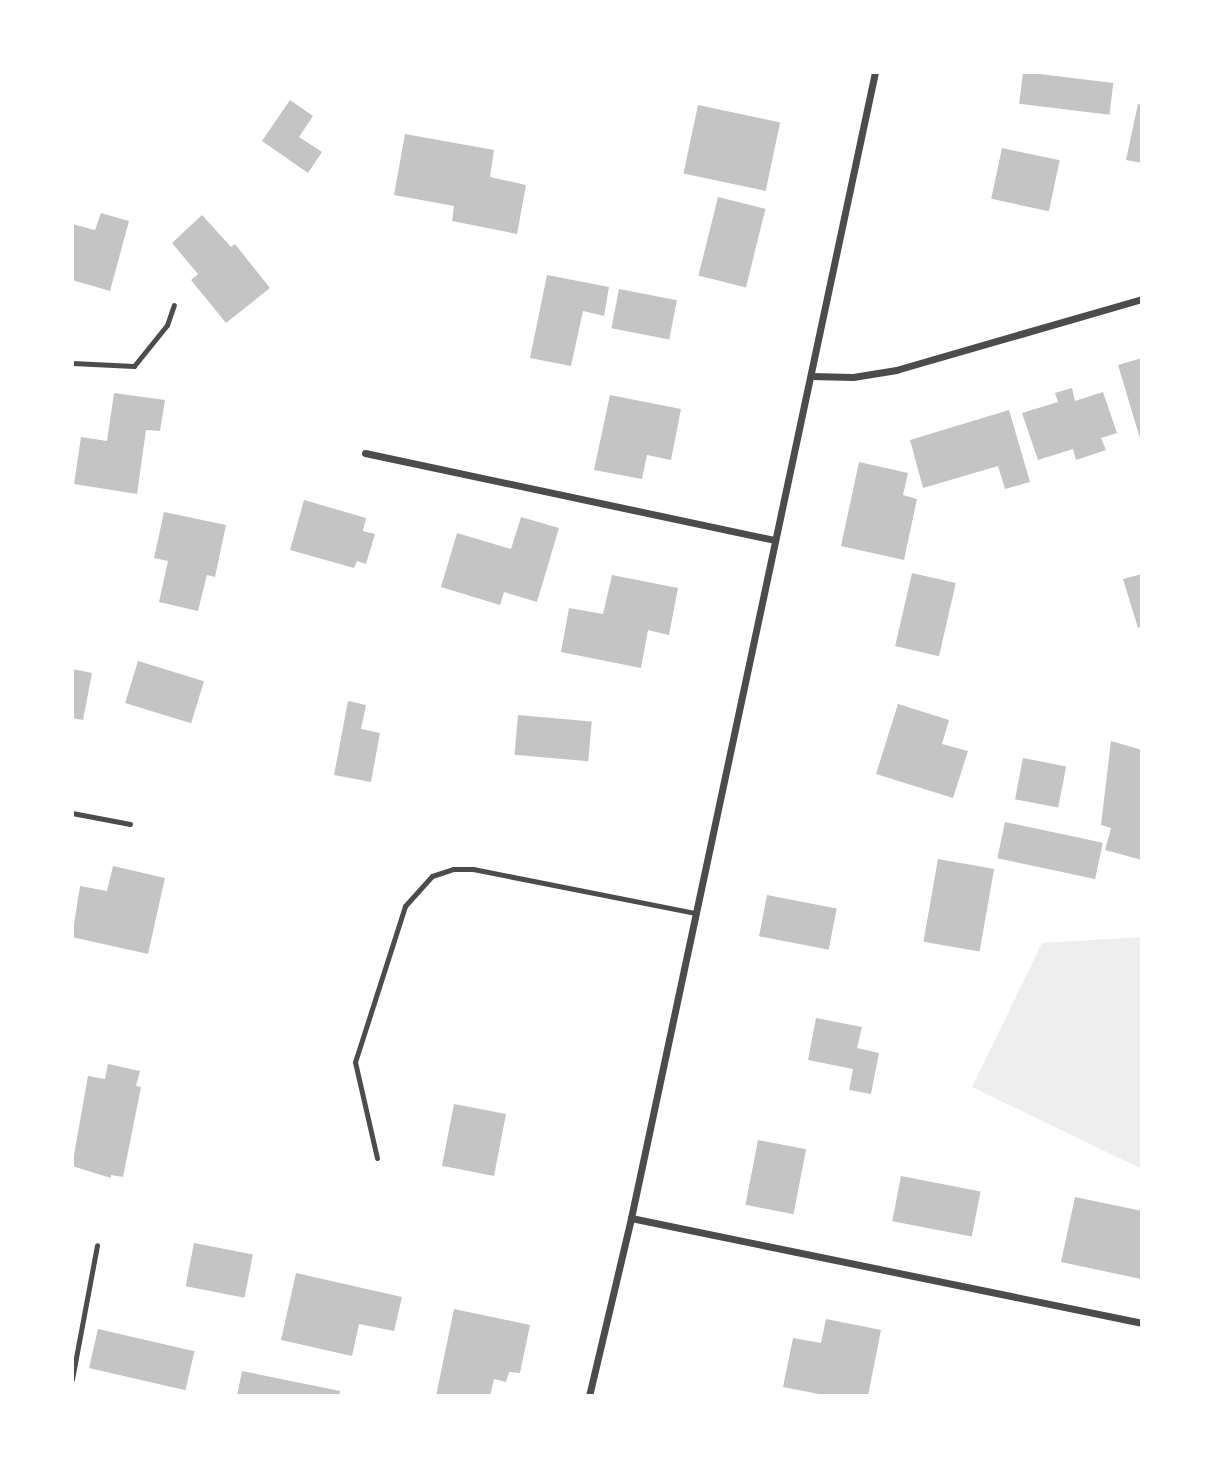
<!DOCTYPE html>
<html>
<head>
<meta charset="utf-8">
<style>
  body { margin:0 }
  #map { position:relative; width:1214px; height:1468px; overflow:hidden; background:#fff; font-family:Jost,sans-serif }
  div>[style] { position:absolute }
  .green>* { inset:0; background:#eee }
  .building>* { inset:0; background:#c4c4c4; transform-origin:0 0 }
  .service>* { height:5px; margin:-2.5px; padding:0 2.5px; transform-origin:2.5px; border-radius:2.5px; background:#4c4c4c }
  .minor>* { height:7px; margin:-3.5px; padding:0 3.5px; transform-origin:3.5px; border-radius:3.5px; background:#4c4c4c }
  span { translate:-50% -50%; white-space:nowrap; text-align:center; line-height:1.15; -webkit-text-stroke:5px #fff; paint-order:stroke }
  .frame { position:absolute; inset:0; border:74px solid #fff; pointer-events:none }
</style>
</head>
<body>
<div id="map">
  <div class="green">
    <i style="clip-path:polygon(1142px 937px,1142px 1169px,972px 1087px,1042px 943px)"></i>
  </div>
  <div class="building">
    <i style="left:1023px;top:72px;width:91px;height:32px;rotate:7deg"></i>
    <i style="clip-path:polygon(290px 100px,313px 116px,299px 137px,322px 152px,308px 173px,262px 141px)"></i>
    <i style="clip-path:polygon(1138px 104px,1142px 105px,1142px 163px,1126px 160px)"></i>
    <i style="left:698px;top:105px;width:84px;height:70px;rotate:12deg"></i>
    <i style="clip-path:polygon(405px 134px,494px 150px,490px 177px,526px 185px,517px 234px,452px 221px,454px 206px,394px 195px)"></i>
    <i style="left:1002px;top:148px;width:59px;height:52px;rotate:12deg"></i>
    <i style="left:718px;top:197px;width:49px;height:81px;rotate:14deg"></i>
    <i style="clip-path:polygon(101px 213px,129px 221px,110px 291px,72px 280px,72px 224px,95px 230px)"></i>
    <i style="clip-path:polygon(202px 215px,231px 247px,235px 244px,270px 288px,226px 323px,191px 280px,198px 274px,172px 243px)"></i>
    <i style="clip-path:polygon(547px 275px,609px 287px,604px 316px,583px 311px,571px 366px,530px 358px)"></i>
    <i style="left:619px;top:289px;width:59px;height:40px;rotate:11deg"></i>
    <i style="clip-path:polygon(1142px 358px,1142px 445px,1118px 365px)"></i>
    <i style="clip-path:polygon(1072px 388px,1075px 401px,1103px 392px,1117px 433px,1101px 438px,1106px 450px,1076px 460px,1073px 449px,1038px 460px,1022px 413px,1058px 402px,1055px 393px)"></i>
    <i style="clip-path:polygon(114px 393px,165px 400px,160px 431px,146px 430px,137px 494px,74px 484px,81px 437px,107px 441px)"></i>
    <i style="clip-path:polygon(610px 395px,681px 409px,671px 460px,647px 455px,642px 479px,594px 470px)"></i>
    <i style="clip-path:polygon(1009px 410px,1030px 482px,1005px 489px,998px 466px,923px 488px,910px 440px)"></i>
    <i style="clip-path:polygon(859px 462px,908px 473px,903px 495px,917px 499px,904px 560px,841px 546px)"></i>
    <i style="clip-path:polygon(304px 500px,366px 518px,363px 531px,375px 534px,366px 564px,357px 561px,354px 568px,290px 550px)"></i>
    <i style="clip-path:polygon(164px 512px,226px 525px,215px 577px,207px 575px,198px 611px,159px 602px,168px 561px,154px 558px)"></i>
    <i style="clip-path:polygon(521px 517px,559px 528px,537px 602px,504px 592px,500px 605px,441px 587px,457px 533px,511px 549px)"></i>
    <i style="left:912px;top:573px;width:45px;height:75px;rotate:13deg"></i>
    <i style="clip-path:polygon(1142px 574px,1142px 626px,1138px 628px,1123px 579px)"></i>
    <i style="clip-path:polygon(612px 575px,678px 588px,669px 635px,648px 630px,641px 668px,561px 652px,569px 608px,603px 614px)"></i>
    <i style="left:138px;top:661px;width:69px;height:44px;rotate:17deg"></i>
    <i style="clip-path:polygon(72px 669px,92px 673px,83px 720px,72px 718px)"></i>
    <i style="clip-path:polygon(348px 701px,366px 705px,361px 729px,380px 733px,371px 782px,334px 775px)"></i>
    <i style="clip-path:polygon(898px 704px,949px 720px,942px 744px,968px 751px,953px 798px,876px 774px)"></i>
    <i style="left:518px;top:715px;width:74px;height:40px;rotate:5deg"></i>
    <i style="clip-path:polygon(1111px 741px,1142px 750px,1142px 860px,1105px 850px,1111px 828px,1101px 825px)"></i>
    <i style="left:1023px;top:758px;width:44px;height:42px;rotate:11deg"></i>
    <i style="left:1005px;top:822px;width:100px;height:37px;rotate:12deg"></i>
    <i style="left:938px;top:859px;width:57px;height:84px;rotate:10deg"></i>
    <i style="clip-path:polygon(113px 866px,165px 878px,148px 954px,72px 937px,80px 886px,107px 891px)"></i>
    <i style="left:767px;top:895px;width:71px;height:42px;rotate:11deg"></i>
    <i style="clip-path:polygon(816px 1018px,862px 1027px,857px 1048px,879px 1053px,871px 1094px,849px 1090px,853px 1069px,808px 1060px)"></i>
    <i style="clip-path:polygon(108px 1064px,140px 1071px,136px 1086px,141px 1087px,123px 1177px,111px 1175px,111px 1178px,72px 1166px,88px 1076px,105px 1079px)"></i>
    <i style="left:454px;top:1104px;width:53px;height:63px;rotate:11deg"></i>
    <i style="left:758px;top:1140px;width:49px;height:66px;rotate:11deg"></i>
    <i style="left:901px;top:1176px;width:81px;height:46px;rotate:11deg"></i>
    <i style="clip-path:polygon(1075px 1197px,1142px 1211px,1141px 1279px,1061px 1262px)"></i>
    <i style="left:194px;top:1243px;width:60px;height:44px;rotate:11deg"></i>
    <i style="clip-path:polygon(296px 1273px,402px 1297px,394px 1331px,359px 1324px,352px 1356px,281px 1340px)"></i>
    <i style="clip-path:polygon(454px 1309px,530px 1325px,520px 1373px,509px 1372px,506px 1382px,494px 1379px,490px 1396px,436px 1396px)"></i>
    <i style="clip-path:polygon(826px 1319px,881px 1330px,868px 1396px,829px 1396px,783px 1387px,793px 1338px,821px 1343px)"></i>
    <i style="left:98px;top:1329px;width:99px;height:40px;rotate:13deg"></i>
    <i style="clip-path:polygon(242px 1371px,340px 1391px,339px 1396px,237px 1396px)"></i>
  </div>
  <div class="service">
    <i style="left:72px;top:363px;width:62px;rotate:2.8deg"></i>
    <i style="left:134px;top:366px;width:53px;rotate:-51.2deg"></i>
    <i style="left:167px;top:325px;width:21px;rotate:-71deg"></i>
    <i style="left:72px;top:813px;width:59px;rotate:10.7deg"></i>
    <i style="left:377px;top:1158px;width:98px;rotate:-102.9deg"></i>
    <i style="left:355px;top:1062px;width:164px;rotate:-72.2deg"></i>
    <i style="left:405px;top:906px;width:40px;rotate:-48deg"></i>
    <i style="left:432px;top:876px;width:22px;rotate:-18deg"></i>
    <i style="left:453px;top:869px;width:20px"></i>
    <i style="left:473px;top:869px;width:227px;rotate:11.2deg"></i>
    <i style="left:72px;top:1379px;width:136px;rotate:-79.4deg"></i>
  </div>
  <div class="minor">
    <i style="left:811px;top:376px;width:42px;rotate:1.4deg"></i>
    <i style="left:853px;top:377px;width:44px;rotate:-9.2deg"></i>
    <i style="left:896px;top:370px;width:256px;rotate:-16.1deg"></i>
    <i style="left:365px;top:453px;width:417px;rotate:12deg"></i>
    <i style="left:631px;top:1218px;width:522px;rotate:11.61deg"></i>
    <i style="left:589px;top:1396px;width:183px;rotate:-76.7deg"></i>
    <i style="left:631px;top:1218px;width:1172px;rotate:-77.98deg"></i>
  </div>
  <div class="frame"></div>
</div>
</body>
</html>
